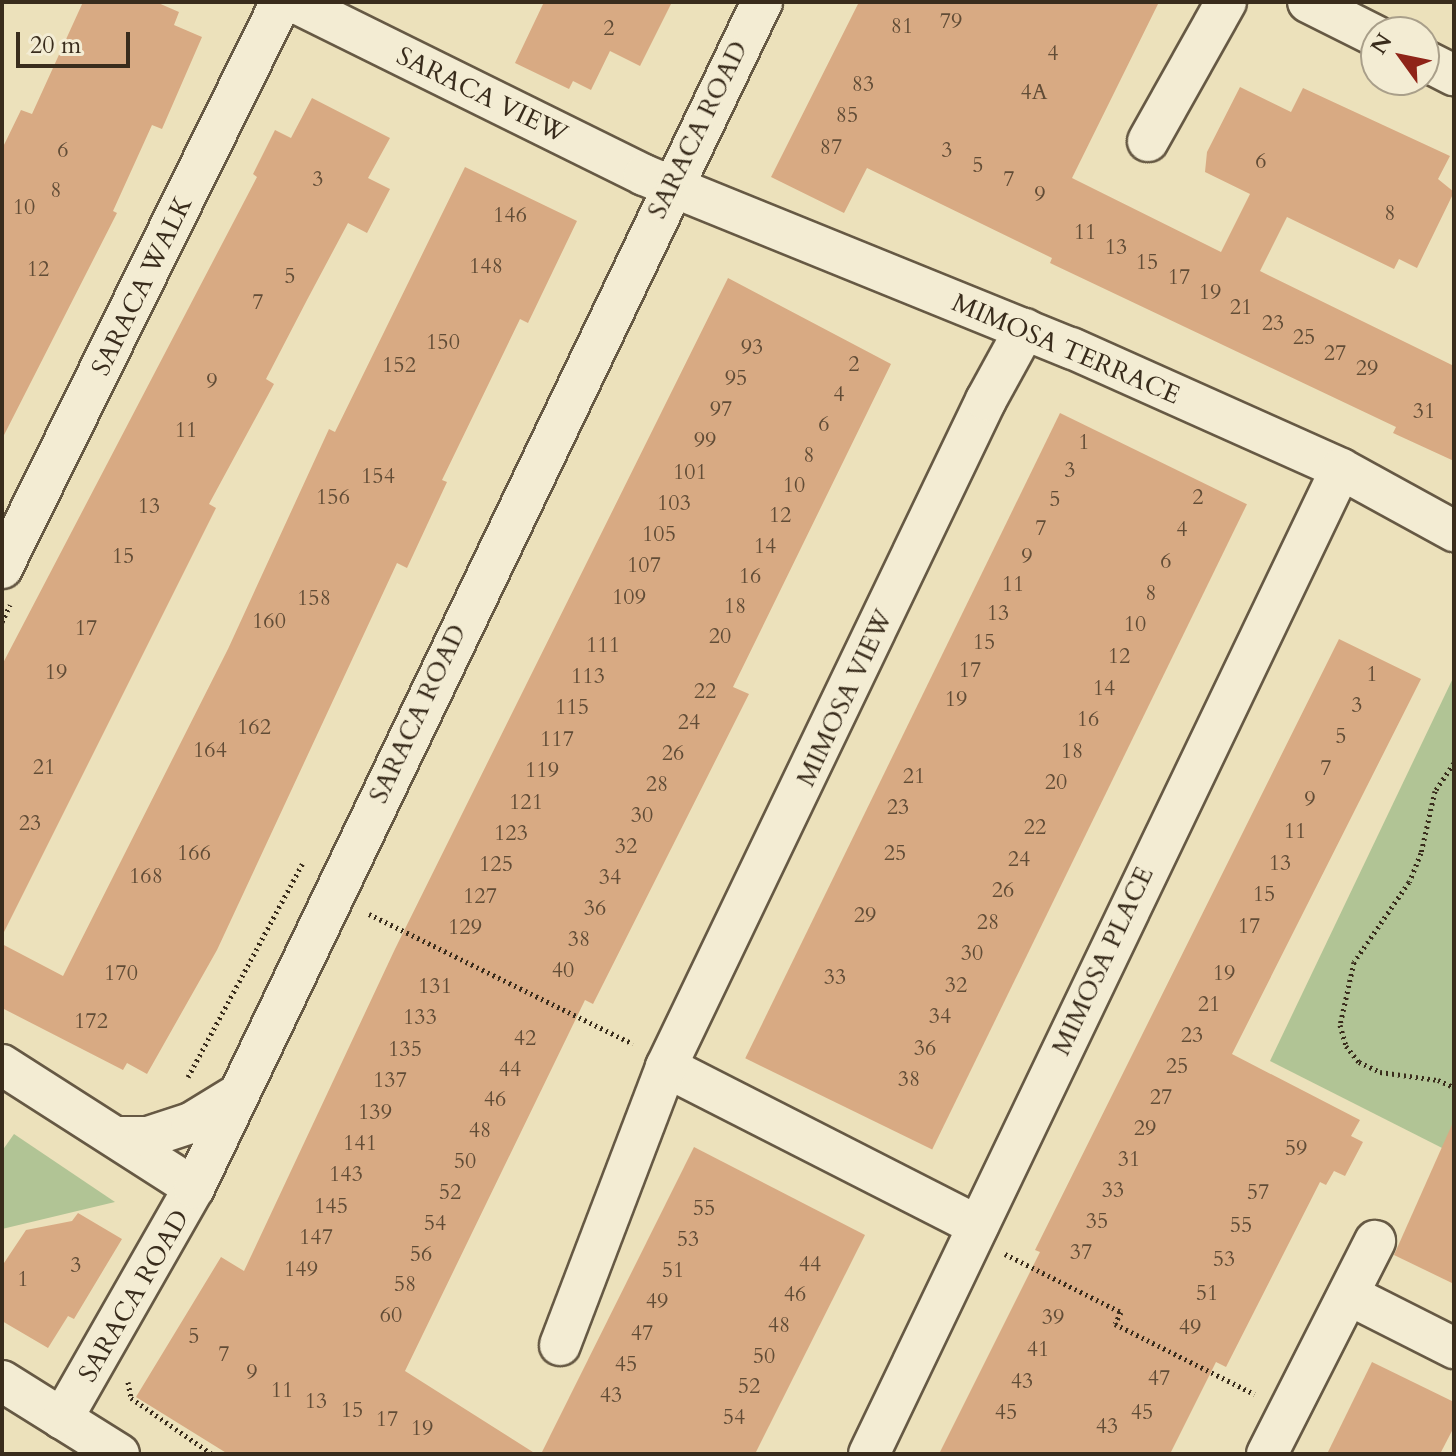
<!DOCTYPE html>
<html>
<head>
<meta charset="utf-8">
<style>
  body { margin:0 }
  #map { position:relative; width:1456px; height:1456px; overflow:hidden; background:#ece1bb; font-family:Cardo,serif }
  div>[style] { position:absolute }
  .green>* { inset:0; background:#b1c495 }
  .building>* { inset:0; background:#d8aa83; transform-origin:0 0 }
  .path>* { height:5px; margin-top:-2.5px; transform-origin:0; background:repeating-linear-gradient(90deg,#392c1c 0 2px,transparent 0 6px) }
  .roads { filter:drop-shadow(2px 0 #665944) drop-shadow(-2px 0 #665944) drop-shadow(0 2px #665944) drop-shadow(0 -2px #665944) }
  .minor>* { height:40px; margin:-20px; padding:0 20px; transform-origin:20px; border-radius:20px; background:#f3ecd3 }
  span { translate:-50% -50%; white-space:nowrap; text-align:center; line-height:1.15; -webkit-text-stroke:7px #f3ecd3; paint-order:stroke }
  .number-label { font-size:22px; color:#614c36 }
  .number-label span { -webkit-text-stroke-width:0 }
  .street-label { font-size:26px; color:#392c1c }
  .frame { position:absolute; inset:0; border:4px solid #392c1c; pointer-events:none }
  .north { position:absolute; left:1360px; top:16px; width:80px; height:80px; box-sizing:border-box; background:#f3ecd3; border:2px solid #a99f8a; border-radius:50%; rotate:303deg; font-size:22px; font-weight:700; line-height:32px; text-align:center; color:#392c1c }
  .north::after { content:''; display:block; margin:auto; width:28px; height:36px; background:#8f2418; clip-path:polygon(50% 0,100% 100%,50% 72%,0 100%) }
  .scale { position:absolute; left:16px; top:32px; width:114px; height:36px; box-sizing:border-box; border:4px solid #392c1c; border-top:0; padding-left:10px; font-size:24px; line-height:28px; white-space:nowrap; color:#392c1c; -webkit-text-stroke:6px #f3ecd3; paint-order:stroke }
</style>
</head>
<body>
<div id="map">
  <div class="green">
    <i style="clip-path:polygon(1454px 676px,1454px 1154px,1270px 1061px)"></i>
    <i style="clip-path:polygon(14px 1134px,115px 1202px,2px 1229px,2px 1151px)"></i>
  </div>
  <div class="building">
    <i style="clip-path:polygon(83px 2px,156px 2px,179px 12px,174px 25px,202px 37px,162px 129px,152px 125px,113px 211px,117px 213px,2px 439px,2px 149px,21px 110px,32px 114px)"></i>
    <i style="clip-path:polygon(544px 2px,672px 2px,640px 66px,610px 51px,591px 90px,573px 81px,569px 89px,515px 63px)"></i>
    <i style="clip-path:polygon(859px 2px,1159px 2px,1072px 178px,1221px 252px,1250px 194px,1205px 172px,1207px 152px,1240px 87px,1291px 112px,1303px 88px,1450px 156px,1438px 179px,1454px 192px,1417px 268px,1399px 259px,1394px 269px,1287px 217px,1260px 271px,1454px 366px,1454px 461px,1393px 433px,1396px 427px,1050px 263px,1052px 258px,867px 168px,844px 213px,771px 177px)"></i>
    <i style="clip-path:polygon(312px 98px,390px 138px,368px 178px,390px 189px,367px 233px,348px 223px,307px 300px,266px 379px,274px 384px,209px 504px,216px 508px,2px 936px,2px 665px,257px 177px,253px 174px,275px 130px,291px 138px)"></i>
    <i style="clip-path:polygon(465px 167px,577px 221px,528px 323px,520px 319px,442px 480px,447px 482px,407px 568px,397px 563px,217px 950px,147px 1074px,127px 1063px,123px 1070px,2px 1008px,2px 944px,63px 976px,228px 649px,329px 429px,335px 432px)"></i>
    <i style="clip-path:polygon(728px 278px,891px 364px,733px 687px,749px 694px,593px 1004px,585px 1000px,405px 1371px,536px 1454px,228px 1454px,136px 1397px,221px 1257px,244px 1271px,395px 949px)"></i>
    <i style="left:1060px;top:413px;width:208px;height:718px;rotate:26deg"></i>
    <i style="clip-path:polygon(1339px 639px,1421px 679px,1232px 1054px,1360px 1120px,1351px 1136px,1363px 1142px,1345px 1176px,1334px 1171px,1326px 1185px,1320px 1182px,1226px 1367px,1216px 1362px,1170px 1454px,939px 1454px,1040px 1252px,1035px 1250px)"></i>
    <i style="clip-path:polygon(1454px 1120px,1454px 1284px,1394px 1255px)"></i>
    <i style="clip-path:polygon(694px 1147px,865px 1235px,755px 1454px,541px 1454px)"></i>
    <i style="clip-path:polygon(78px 1213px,122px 1239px,74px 1319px,68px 1316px,48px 1348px,2px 1321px,2px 1266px,26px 1230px,72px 1221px)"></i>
    <i style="clip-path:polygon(1372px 1362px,1454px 1402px,1454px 1427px,1440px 1454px,1327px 1454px)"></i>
  </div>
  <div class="path">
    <i style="left:2px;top:622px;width:19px;rotate:-65deg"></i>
    <i style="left:1454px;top:763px;width:34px;rotate:124deg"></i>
    <i style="left:1435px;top:791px;width:64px;rotate:102.7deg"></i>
    <i style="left:1421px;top:853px;width:31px;rotate:112deg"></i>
    <i style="left:1409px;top:882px;width:97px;rotate:124.5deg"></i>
    <i style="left:1354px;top:962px;width:65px;rotate:102.5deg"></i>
    <i style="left:1340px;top:1025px;width:22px;rotate:74deg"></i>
    <i style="left:1346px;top:1046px;width:21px;rotate:51deg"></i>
    <i style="left:1359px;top:1062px;width:23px;rotate:25deg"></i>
    <i style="left:1380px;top:1072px;width:59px;rotate:7.9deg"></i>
    <i style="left:1438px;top:1080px;width:17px;rotate:24deg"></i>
    <i style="left:369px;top:914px;width:294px;rotate:26.2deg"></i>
    <i style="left:188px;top:1077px;width:242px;rotate:-61.8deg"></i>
    <i style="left:1005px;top:1254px;width:130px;rotate:26.6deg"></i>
    <i style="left:1121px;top:1312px;width:13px;rotate:117deg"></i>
    <i style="left:1115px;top:1324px;width:156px;rotate:26.7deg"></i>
    <i style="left:128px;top:1382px;width:16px;rotate:79deg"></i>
    <i style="left:131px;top:1398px;width:98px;rotate:34.7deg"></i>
  </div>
  <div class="roads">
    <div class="minor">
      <i style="left:294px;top:2px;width:390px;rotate:26.3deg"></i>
      <i style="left:644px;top:175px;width:461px;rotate:22.1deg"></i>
      <i style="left:1071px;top:348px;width:296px;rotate:24.1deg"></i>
      <i style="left:1341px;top:469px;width:129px;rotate:28.8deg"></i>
      <i style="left:1308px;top:2px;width:76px;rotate:26.6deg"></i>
      <i style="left:1424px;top:60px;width:34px;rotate:27deg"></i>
      <i style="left:1148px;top:141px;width:159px;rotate:-60.7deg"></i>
      <i style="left:2px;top:568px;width:631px;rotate:-63.76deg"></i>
      <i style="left:2px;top:1065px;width:228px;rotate:32.6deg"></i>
      <i style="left:666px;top:1067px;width:350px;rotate:27deg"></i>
      <i style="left:116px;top:1137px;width:32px"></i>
      <i style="left:148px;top:1137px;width:45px;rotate:-18deg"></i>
      <i style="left:191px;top:1123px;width:54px;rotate:-31.3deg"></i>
      <i style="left:1349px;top:1295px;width:118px;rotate:26.8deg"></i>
      <i style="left:560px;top:1345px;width:298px;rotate:-69.1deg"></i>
      <i style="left:666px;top:1067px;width:740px;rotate:-64.37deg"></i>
      <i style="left:986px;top:400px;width:81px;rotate:-61.2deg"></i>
      <i style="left:2px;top:1381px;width:138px;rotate:32deg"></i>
      <i style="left:62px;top:1419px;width:266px;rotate:-60.3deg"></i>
      <i style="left:194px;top:1188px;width:1315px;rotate:-64.41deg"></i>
      <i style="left:869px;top:1454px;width:1092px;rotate:-64.4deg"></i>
      <i style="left:1267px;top:1454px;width:239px;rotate:-63.1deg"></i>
    </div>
  </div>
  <div class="number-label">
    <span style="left:951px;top:22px">79</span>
    <span style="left:902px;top:27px">81</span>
    <span style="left:609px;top:29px">2</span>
    <span style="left:1053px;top:54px">4</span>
    <span style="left:863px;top:85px">83</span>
    <span style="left:1034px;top:93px">4A</span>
    <span style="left:847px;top:116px">85</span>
    <span style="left:831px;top:148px">87</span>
    <span style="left:63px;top:151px">6</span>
    <span style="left:947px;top:151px">3</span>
    <span style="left:1261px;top:162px">6</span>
    <span style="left:978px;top:166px">5</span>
    <span style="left:318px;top:180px">3</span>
    <span style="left:1009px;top:180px">7</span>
    <span style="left:56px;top:191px">8</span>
    <span style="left:1040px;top:195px">9</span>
    <span style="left:24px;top:208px">10</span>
    <span style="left:1390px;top:214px">8</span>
    <span style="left:510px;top:216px">146</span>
    <span style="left:1085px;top:233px">11</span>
    <span style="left:1116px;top:248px">13</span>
    <span style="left:1147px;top:263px">15</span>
    <span style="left:486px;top:267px">148</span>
    <span style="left:38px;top:270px">12</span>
    <span style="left:290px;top:277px">5</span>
    <span style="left:1179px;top:278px">17</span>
    <span style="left:1210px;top:293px">19</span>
    <span style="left:258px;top:303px">7</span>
    <span style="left:1241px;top:308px">21</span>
    <span style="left:1273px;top:324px">23</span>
    <span style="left:1304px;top:338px">25</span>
    <span style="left:443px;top:343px">150</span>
    <span style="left:752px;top:348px">93</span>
    <span style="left:1335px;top:354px">27</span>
    <span style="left:854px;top:365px">2</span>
    <span style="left:399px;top:366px">152</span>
    <span style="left:1367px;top:369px">29</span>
    <span style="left:736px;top:379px">95</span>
    <span style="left:212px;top:382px">9</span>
    <span style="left:839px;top:395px">4</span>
    <span style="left:721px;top:410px">97</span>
    <span style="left:1424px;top:412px">31</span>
    <span style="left:824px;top:425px">6</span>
    <span style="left:186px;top:431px">11</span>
    <span style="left:705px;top:441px">99</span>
    <span style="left:1084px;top:443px">1</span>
    <span style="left:809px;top:456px">8</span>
    <span style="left:1070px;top:471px">3</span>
    <span style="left:690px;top:473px">101</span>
    <span style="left:378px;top:477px">154</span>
    <span style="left:794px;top:486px">10</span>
    <span style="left:333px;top:498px">156</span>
    <span style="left:1198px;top:498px">2</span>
    <span style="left:1055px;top:500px">5</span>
    <span style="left:674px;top:504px">103</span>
    <span style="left:149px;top:507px">13</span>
    <span style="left:780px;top:516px">12</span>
    <span style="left:1041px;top:529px">7</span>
    <span style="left:1182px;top:530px">4</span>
    <span style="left:659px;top:535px">105</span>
    <span style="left:765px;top:547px">14</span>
    <span style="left:123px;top:557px">15</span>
    <span style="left:1027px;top:557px">9</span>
    <span style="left:1166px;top:562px">6</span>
    <span style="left:644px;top:566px">107</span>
    <span style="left:750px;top:577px">16</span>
    <span style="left:1013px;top:585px">11</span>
    <span style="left:1151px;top:594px">8</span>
    <span style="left:629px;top:598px">109</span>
    <span style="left:314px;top:599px">158</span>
    <span style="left:735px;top:607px">18</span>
    <span style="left:998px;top:614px">13</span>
    <span style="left:269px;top:622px">160</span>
    <span style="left:1135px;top:625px">10</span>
    <span style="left:86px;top:629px">17</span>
    <span style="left:720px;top:637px">20</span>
    <span style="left:984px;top:643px">15</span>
    <span style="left:603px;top:646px">111</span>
    <span style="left:1119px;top:657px">12</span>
    <span style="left:970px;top:671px">17</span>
    <span style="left:56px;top:673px">19</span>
    <span style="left:1372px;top:675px">1</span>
    <span style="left:588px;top:677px">113</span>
    <span style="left:1104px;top:689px">14</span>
    <span style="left:705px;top:692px">22</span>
    <span style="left:956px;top:700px">19</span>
    <span style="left:1357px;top:706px">3</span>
    <span style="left:572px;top:708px">115</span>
    <span style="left:1088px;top:720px">16</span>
    <span style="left:689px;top:723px">24</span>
    <span style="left:254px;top:728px">162</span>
    <span style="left:1341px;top:737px">5</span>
    <span style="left:557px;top:740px">117</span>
    <span style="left:210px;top:751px">164</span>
    <span style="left:1072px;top:752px">18</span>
    <span style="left:673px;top:754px">26</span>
    <span style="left:44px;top:768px">21</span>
    <span style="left:1326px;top:769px">7</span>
    <span style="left:542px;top:771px">119</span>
    <span style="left:914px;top:777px">21</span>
    <span style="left:1056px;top:783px">20</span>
    <span style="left:657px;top:785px">28</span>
    <span style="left:1310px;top:800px">9</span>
    <span style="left:526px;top:803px">121</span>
    <span style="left:898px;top:808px">23</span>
    <span style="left:642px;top:816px">30</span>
    <span style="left:30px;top:824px">23</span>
    <span style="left:1035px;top:828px">22</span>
    <span style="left:1295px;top:832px">11</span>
    <span style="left:511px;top:834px">123</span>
    <span style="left:626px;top:847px">32</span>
    <span style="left:194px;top:854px">166</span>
    <span style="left:895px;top:854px">25</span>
    <span style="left:1019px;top:860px">24</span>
    <span style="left:1280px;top:864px">13</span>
    <span style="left:496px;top:865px">125</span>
    <span style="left:146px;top:877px">168</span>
    <span style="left:610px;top:878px">34</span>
    <span style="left:1003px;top:891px">26</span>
    <span style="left:1264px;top:895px">15</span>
    <span style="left:480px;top:897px">127</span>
    <span style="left:595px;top:909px">36</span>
    <span style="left:865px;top:916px">29</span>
    <span style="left:988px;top:923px">28</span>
    <span style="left:1249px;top:927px">17</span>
    <span style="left:465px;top:928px">129</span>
    <span style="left:579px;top:940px">38</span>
    <span style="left:972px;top:954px">30</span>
    <span style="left:563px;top:971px">40</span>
    <span style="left:121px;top:974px">170</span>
    <span style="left:1224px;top:974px">19</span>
    <span style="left:835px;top:978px">33</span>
    <span style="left:956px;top:986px">32</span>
    <span style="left:435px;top:987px">131</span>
    <span style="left:1209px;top:1005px">21</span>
    <span style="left:940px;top:1017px">34</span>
    <span style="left:420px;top:1018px">133</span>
    <span style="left:91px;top:1022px">172</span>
    <span style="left:1192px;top:1036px">23</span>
    <span style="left:525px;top:1039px">42</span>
    <span style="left:925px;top:1049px">36</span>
    <span style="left:405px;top:1050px">135</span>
    <span style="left:1177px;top:1067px">25</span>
    <span style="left:510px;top:1070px">44</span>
    <span style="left:909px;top:1080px">38</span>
    <span style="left:390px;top:1081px">137</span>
    <span style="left:1161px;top:1098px">27</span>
    <span style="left:495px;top:1100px">46</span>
    <span style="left:375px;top:1113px">139</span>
    <span style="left:1145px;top:1129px">29</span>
    <span style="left:480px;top:1131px">48</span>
    <span style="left:360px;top:1144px">141</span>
    <span style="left:1296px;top:1149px">59</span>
    <span style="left:1129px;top:1160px">31</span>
    <span style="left:465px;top:1162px">50</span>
    <span style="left:346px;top:1175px">143</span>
    <span style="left:1113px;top:1191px">33</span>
    <span style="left:450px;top:1193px">52</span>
    <span style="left:1258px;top:1193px">57</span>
    <span style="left:331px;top:1207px">145</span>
    <span style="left:704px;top:1209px">55</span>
    <span style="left:1097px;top:1222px">35</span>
    <span style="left:435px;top:1224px">54</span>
    <span style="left:1241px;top:1226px">55</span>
    <span style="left:316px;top:1238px">147</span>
    <span style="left:688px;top:1240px">53</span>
    <span style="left:1081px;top:1253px">37</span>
    <span style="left:421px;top:1255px">56</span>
    <span style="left:1224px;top:1260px">53</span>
    <span style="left:810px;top:1265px">44</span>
    <span style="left:76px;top:1266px">3</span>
    <span style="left:301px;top:1270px">149</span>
    <span style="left:673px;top:1271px">51</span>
    <span style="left:23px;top:1280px">1</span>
    <span style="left:405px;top:1285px">58</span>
    <span style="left:1207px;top:1294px">51</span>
    <span style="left:795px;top:1295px">46</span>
    <span style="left:657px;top:1302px">49</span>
    <span style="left:391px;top:1316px">60</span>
    <span style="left:1053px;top:1318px">39</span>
    <span style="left:779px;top:1326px">48</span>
    <span style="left:1190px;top:1328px">49</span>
    <span style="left:642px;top:1334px">47</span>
    <span style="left:194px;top:1337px">5</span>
    <span style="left:1038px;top:1350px">41</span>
    <span style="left:224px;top:1355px">7</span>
    <span style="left:764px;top:1357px">50</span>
    <span style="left:626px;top:1365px">45</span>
    <span style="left:252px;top:1373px">9</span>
    <span style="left:1159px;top:1379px">47</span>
    <span style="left:1022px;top:1382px">43</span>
    <span style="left:749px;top:1387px">52</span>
    <span style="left:282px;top:1391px">11</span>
    <span style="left:611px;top:1396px">43</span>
    <span style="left:316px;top:1402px">13</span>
    <span style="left:352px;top:1411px">15</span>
    <span style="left:1006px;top:1413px">45</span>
    <span style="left:1142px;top:1413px">45</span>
    <span style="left:734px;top:1418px">54</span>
    <span style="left:387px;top:1420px">17</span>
    <span style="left:1107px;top:1427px">43</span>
    <span style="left:422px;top:1429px">19</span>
  </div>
  <div class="street-label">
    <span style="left:482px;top:95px;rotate:26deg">SARACA VIEW</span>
    <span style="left:698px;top:130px;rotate:-64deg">SARACA ROAD</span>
    <span style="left:142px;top:286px;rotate:-64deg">SARACA WALK</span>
    <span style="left:1066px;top:349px;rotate:23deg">MIMOSA TERRACE</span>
    <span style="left:845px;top:698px;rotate:-65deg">MIMOSA VIEW</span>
    <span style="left:418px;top:714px;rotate:-65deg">SARACA ROAD</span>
    <span style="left:1103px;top:961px;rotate:-65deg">MIMOSA PLACE</span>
    <span style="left:134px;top:1296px;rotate:-60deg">SARACA ROAD</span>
  </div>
  <div class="frame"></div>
  <div class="north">N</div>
  <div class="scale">20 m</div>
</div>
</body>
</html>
